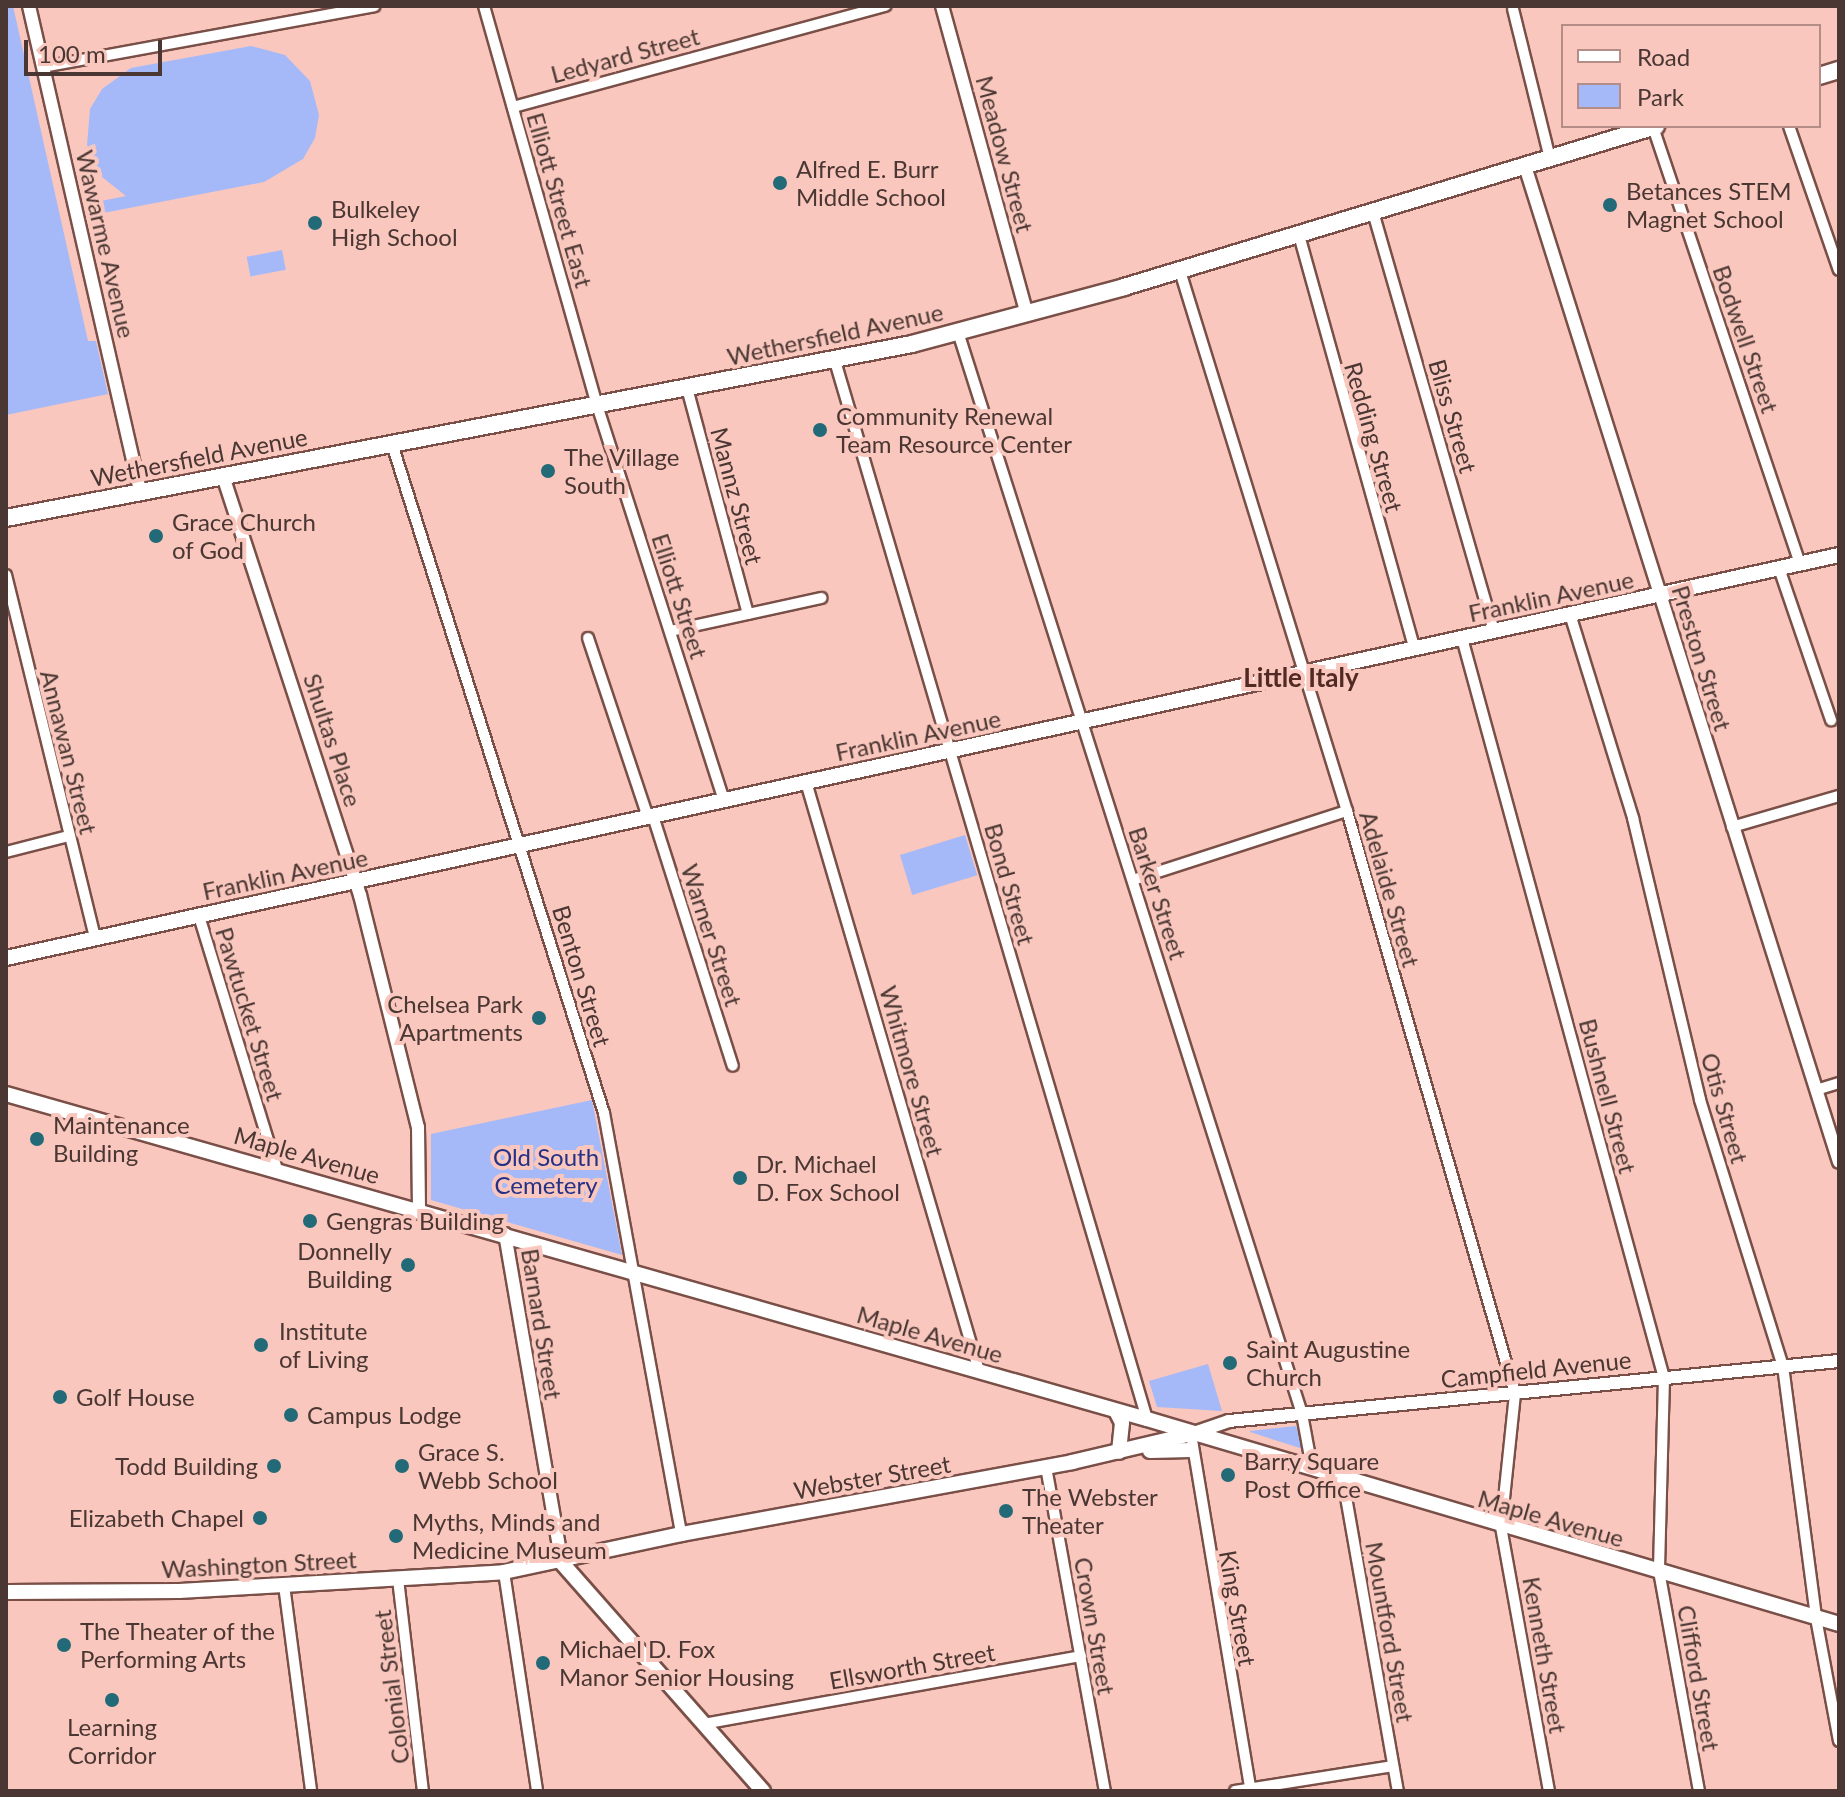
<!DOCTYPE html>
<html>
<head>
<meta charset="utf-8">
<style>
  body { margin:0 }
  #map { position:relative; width:1845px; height:1797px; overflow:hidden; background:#f9c7bd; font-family:Lato,sans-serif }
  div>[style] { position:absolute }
  .green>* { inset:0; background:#a5b9f9; transform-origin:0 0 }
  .roads { filter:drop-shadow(2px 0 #794f47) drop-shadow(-2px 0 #794f47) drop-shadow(0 2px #794f47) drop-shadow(0 -2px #794f47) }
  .minor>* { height:10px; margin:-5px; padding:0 5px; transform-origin:5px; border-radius:5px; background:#fff }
  .tertiary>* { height:12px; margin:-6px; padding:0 6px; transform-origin:6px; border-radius:6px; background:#fff }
  .secondary>* { height:14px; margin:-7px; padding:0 7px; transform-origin:7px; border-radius:7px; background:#fff }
  .primary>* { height:16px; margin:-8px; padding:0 8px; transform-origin:8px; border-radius:8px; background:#fff }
  .dots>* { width:22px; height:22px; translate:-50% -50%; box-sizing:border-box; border:4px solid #f9c7bd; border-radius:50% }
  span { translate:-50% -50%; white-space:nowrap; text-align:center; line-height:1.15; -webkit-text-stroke:8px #f9c7bd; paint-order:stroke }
  .street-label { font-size:24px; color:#4a3733 }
  .poi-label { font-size:24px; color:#4a3733 }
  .left { translate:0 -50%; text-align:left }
  .right { translate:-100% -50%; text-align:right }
  .park-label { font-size:24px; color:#253186 }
  .neighbourhood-label { font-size:26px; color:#502a23; font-weight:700 }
  .frame { position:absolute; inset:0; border:8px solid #4a3733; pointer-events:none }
  .legend { position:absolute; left:1561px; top:24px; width:260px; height:104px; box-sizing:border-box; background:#f9c7bd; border:2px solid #b38d86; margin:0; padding:10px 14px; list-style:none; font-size:24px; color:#4a3733 }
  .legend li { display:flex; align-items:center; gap:16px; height:40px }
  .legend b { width:40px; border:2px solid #b38d86 }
  .scale { position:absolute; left:24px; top:40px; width:138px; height:36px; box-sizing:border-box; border:4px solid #4a3733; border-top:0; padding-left:10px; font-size:24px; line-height:28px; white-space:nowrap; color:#4a3733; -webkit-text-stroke:6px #f9c7bd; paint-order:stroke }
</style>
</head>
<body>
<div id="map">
  <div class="green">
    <i style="clip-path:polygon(6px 6px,13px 6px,88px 341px,96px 341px,108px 394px,6px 415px)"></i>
    <i style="clip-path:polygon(251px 46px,285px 55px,310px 81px,319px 115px,315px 138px,303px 159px,264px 182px,98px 214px,96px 202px,126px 196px,102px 177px,87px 145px,90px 109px,102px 89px,131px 68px)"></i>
    <i style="left:282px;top:250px;width:20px;height:36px;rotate:79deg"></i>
    <i style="left:965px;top:835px;width:42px;height:68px;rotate:73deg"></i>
    <i style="clip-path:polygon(592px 1100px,622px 1255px,431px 1200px,431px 1134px)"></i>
    <i style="clip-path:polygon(1208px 1364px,1222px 1411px,1157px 1407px,1149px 1381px)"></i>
    <i style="clip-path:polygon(1296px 1426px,1303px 1449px,1250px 1432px,1250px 1431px)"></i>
  </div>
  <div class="roads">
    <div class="minor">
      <i style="left:484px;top:6px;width:415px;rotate:74.2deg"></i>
      <i style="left:597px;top:405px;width:415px;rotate:72.2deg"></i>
      <i style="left:1513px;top:9px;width:154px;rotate:76.1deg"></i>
      <i style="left:43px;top:67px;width:337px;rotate:-10.4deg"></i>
      <i style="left:513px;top:107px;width:386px;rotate:-15.2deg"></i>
      <i style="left:1789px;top:126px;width:152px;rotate:70.9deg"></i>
      <i style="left:1653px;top:127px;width:460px;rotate:71.4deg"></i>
      <i style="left:1373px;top:212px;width:436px;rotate:73.9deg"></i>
      <i style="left:1299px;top:235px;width:429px;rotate:74.4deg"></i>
      <i style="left:1180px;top:271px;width:565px;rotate:72.82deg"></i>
      <i style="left:1347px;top:811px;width:607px;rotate:73.92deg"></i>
      <i style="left:1515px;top:1394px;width:134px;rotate:96deg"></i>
      <i style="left:1501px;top:1527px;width:268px;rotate:79.7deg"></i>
      <i style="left:958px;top:332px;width:1135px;rotate:72.36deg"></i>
      <i style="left:1302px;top:1414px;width:55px;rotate:79.5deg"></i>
      <i style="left:835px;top:361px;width:1103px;rotate:73.57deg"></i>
      <i style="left:687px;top:388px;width:234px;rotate:74.9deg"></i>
      <i style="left:392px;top:444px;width:702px;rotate:72.42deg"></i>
      <i style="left:604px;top:1113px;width:428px;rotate:79.6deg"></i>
      <i style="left:1779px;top:568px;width:161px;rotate:71.1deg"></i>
      <i style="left:6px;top:575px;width:374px;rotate:76.2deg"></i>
      <i style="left:1570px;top:614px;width:214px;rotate:72.8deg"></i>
      <i style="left:1633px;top:818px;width:290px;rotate:76.6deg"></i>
      <i style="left:1700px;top:1100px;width:279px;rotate:72.7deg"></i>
      <i style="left:1783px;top:1366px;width:254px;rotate:82.5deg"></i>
      <i style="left:1816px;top:1618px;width:125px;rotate:79.4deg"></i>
      <i style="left:670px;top:631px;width:155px;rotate:-12.3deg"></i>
      <i style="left:588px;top:638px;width:189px;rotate:71.5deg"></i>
      <i style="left:1462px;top:638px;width:767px;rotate:74.73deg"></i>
      <i style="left:1664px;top:1378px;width:193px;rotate:91.5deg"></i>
      <i style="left:1659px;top:1571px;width:224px;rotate:79.7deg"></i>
      <i style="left:806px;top:782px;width:614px;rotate:73.63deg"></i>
      <i style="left:653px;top:816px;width:262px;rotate:72.3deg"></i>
      <i style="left:1732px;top:827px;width:111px;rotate:-16.2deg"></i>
      <i style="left:6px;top:852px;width:65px;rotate:-14.3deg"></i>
      <i style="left:1133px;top:880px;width:225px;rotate:-17.9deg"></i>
      <i style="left:199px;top:916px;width:265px;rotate:72.9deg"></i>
      <i style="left:1816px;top:1090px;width:24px;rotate:-17deg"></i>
      <i style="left:1191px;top:1434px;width:359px;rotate:80.5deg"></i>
      <i style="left:1046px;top:1467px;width:329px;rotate:79.7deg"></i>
      <i style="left:1343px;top:1480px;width:316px;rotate:80deg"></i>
      <i style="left:504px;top:1572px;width:221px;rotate:81.4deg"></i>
      <i style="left:398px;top:1579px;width:213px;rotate:83.3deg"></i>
      <i style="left:284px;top:1585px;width:208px;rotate:82.5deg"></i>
      <i style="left:703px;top:1724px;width:384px;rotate:-10.2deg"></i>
      <i style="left:1235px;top:1791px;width:160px;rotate:-9deg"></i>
    </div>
    <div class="tertiary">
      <i style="left:29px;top:6px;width:499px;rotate:77.1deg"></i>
      <i style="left:942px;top:6px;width:320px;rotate:74.6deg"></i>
      <i style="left:1525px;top:166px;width:1044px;rotate:72.5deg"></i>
      <i style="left:223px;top:476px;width:441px;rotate:71.9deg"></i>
      <i style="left:360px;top:895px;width:239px;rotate:76deg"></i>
      <i style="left:418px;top:1127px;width:83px;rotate:89.3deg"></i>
      <i style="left:505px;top:1234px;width:334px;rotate:80.2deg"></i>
      <i style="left:1191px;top:1434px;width:40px;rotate:-18.9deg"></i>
      <i style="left:1229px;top:1421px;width:613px;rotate:-5.62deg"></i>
    </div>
    <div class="secondary">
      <i style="left:6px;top:958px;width:1877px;rotate:-12.4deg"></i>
      <i style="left:6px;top:1094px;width:1186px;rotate:15.9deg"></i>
      <i style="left:1147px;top:1419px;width:722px;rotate:16.5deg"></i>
      <i style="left:1116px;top:1411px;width:13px;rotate:63deg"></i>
      <i style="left:1122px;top:1423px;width:29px;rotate:96deg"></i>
      <i style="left:1150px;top:1451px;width:41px;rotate:-1.4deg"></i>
      <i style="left:562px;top:1563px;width:304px;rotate:48.6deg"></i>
      <i style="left:6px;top:1592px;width:173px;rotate:-0.3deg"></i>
      <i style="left:179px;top:1591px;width:326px;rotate:-3.3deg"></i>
      <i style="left:504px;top:1572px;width:181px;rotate:-12.1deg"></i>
      <i style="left:681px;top:1534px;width:398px;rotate:-10.4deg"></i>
      <i style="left:1072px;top:1462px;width:122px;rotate:-13.2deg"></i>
    </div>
    <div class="primary">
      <i style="left:1819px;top:76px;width:21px;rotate:-17deg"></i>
      <i style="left:6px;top:518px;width:923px;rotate:-10.87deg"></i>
      <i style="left:912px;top:344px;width:220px;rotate:-15deg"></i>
      <i style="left:1124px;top:287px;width:556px;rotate:-16.84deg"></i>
    </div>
  </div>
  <div class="dots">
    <i style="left:780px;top:183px;background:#226a77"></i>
    <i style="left:1610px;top:205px;background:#226a77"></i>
    <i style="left:315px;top:223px;background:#226a77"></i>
    <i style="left:820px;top:430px;background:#226a77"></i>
    <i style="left:548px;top:471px;background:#226a77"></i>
    <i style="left:156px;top:536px;background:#226a77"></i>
    <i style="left:539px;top:1018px;background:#226a77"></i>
    <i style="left:37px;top:1139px;background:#226a77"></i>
    <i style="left:740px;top:1178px;background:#226a77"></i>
    <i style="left:310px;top:1221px;background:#226a77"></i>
    <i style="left:408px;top:1265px;background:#226a77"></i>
    <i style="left:261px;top:1345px;background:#226a77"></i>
    <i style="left:1230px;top:1363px;background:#226a77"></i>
    <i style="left:60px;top:1397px;background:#226a77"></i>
    <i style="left:291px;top:1415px;background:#226a77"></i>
    <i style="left:274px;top:1466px;background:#226a77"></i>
    <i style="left:402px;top:1466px;background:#226a77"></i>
    <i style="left:1228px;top:1475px;background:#226a77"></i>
    <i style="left:1006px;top:1511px;background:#226a77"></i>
    <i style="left:260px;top:1518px;background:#226a77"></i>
    <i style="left:396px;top:1536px;background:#226a77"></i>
    <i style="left:64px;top:1645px;background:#226a77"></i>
    <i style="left:543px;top:1663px;background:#226a77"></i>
    <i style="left:112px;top:1700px;background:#226a77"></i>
  </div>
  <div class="street-label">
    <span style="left:625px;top:55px;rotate:-15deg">Ledyard Street</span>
    <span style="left:1005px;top:154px;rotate:75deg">Meadow Street</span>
    <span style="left:560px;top:200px;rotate:74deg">Elliott Street East</span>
    <span style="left:106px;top:244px;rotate:77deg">Wawarme Avenue</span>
    <span style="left:835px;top:334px;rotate:-12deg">Wethersfield Avenue</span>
    <span style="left:1746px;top:339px;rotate:71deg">Bodwell Street</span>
    <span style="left:1453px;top:416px;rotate:74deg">Bliss Street</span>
    <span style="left:1374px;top:437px;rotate:74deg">Redding Street</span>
    <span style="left:199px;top:457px;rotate:-11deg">Wethersfield Avenue</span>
    <span style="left:737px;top:496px;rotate:75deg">Mannz Street</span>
    <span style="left:680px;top:596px;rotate:72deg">Elliott Street</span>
    <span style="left:1551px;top:596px;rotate:-12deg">Franklin Avenue</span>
    <span style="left:1702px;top:658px;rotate:73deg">Preston Street</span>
    <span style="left:918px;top:735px;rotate:-12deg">Franklin Avenue</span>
    <span style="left:333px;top:740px;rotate:72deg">Shultas Place</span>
    <span style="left:69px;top:752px;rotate:76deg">Annawan Street</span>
    <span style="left:285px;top:874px;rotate:-12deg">Franklin Avenue</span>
    <span style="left:1010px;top:884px;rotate:74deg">Bond Street</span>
    <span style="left:1390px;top:889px;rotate:74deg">Adelaide Street</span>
    <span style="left:1158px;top:893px;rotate:72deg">Barker Street</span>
    <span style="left:712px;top:935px;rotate:72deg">Warner Street</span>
    <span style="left:582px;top:976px;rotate:73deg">Benton Street</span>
    <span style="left:250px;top:1014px;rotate:73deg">Pawtucket Street</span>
    <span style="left:912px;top:1071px;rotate:74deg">Whitmore Street</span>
    <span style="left:1608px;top:1096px;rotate:75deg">Bushnell Street</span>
    <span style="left:1725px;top:1108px;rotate:74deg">Otis Street</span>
    <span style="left:307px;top:1155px;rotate:16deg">Maple Avenue</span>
    <span style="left:542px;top:1324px;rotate:81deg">Barnard Street</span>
    <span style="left:930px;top:1334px;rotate:16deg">Maple Avenue</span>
    <span style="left:1536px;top:1369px;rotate:-6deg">Campfield Avenue</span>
    <span style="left:872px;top:1477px;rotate:-10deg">Webster Street</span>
    <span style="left:1551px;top:1518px;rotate:16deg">Maple Avenue</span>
    <span style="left:259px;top:1564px;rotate:-3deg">Washington Street</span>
    <span style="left:1238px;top:1608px;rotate:80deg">King Street</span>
    <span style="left:1095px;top:1626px;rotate:80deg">Crown Street</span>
    <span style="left:1390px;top:1632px;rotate:80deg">Mountford Street</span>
    <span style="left:1545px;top:1655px;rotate:80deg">Kenneth Street</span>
    <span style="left:912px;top:1666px;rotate:-10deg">Ellsworth Street</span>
    <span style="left:1699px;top:1678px;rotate:80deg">Clifford Street</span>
    <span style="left:391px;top:1687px;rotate:-97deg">Colonial Street</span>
  </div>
  <div class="poi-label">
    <span class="left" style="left:796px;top:183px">Alfred E. Burr<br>Middle School</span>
    <span class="left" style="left:1626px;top:205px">Betances STEM<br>Magnet School</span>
    <span class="left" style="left:331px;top:223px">Bulkeley<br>High School</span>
    <span class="left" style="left:836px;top:430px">Community Renewal<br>Team Resource Center</span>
    <span class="left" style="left:564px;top:471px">The Village<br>South</span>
    <span class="left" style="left:172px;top:536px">Grace Church<br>of God</span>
    <span class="right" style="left:523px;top:1018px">Chelsea Park<br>Apartments</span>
    <span class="left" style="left:53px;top:1139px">Maintenance<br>Building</span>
    <span class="left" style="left:756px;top:1178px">Dr. Michael<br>D. Fox School</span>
    <span class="left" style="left:326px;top:1221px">Gengras Building</span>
    <span class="right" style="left:392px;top:1265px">Donnelly<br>Building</span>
    <span class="left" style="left:279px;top:1345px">Institute<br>of Living</span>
    <span class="left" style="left:1246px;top:1363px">Saint Augustine<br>Church</span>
    <span class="left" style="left:76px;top:1397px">Golf House</span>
    <span class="left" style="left:307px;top:1415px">Campus Lodge</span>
    <span class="left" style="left:418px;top:1466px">Grace S.<br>Webb School</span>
    <span class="left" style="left:1244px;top:1475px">Barry Square<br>Post Office</span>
    <span class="right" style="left:258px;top:1466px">Todd Building</span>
    <span class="left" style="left:1022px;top:1511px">The Webster<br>Theater</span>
    <span class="right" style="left:244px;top:1518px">Elizabeth Chapel</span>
    <span class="left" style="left:412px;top:1536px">Myths, Minds and<br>Medicine Museum</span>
    <span class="left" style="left:80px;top:1645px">The Theater of the<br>Performing Arts</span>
    <span class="left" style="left:559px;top:1663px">Michael D. Fox<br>Manor Senior Housing</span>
    <span style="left:112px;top:1741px">Learning<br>Corridor</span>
  </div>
  <div class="park-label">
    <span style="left:546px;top:1171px">Old South<br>Cemetery</span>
  </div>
  <div class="neighbourhood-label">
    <span style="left:1301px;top:678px">Little Italy</span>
  </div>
  <div class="frame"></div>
  <ul class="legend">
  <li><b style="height:10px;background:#fff"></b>Road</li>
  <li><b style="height:22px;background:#a5b9f9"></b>Park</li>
  </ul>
  <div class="scale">100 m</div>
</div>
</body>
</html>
